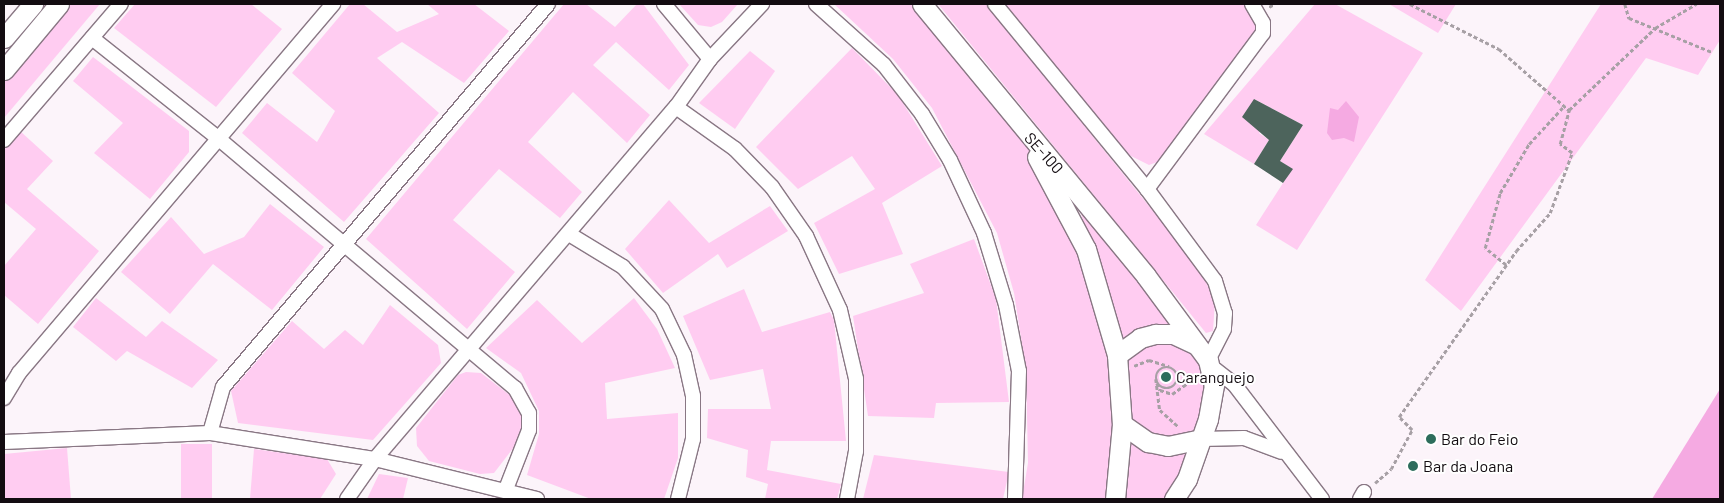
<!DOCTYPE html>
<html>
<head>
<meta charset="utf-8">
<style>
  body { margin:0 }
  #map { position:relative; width:1724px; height:503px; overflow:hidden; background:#fcf4fa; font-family:Barlow,sans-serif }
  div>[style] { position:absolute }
  .green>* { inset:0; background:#ffccf1; transform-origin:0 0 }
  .water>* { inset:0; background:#f5aae2 }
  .building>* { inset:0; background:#4d645c }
  .path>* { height:2.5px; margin-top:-1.25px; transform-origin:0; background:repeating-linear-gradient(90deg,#a7a0a5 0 4px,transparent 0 6.5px) }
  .path>.ring { margin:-1.25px; padding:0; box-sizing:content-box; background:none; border:2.5px solid #a7a0a5; border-radius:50% }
  .roads { filter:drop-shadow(1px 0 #897784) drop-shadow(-1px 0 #897784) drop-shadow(0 1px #897784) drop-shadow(0 -1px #897784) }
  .street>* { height:14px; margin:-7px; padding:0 7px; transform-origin:7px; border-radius:7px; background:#fff }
  .secondary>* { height:19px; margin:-9.5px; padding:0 9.5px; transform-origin:9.5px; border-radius:9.5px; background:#fff }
  .dots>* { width:14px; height:14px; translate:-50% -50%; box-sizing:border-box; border:2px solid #fff; border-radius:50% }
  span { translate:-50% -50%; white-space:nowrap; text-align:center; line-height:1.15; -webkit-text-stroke:4px #fff; paint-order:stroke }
  .street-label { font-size:16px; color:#130c11 }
  .poi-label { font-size:16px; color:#130c11 }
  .left { translate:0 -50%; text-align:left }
  .frame { position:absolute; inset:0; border:5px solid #130c11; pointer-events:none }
</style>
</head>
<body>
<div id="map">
  <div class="green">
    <i style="clip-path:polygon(59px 4px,100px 4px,4px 118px,4px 69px)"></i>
    <i style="clip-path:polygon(135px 4px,251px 4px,282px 29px,216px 107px,114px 28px)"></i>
    <i style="clip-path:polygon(350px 4px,363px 4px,397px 32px,439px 14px,427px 4px,474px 4px,509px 31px,464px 83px,402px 42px,377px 58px,439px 113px,344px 222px,242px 133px,267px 103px,317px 142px,335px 111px,292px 73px)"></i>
    <i style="clip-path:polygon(564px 4px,586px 4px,615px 27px,637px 4px,643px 4px,689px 65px,669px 90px,616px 42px,593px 65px,650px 115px,627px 143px,573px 92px,528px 142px,582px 192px,560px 218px,499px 169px,453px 220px,515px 272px,467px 329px,366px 239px)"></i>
    <i style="clip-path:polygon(679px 4px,738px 4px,722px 22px,711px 27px,698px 25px)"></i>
    <i style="clip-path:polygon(834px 4px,922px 4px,1016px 122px,1096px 272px,1079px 205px,1198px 345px,1214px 385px,1174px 499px,1022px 499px,1028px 463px,1026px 370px,1014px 293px,997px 233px,932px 108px,893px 59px)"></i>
    <i style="clip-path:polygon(938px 4px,986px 4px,1199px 268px,1215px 301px,1213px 331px,1206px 333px)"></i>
    <i style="clip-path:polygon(1001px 4px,1252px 4px,1263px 23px,1160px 161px,1149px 165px,1127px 154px)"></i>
    <i style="clip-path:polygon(1315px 4px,1335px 4px,1423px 53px,1297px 250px,1256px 225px,1292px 169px,1280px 161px,1303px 125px,1254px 99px,1263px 126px,1259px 133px,1269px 140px,1254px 164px,1204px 134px)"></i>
    <i style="clip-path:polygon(1389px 4px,1456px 4px,1438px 33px)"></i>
    <i style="clip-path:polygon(1601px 4px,1720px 4px,1720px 40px,1698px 75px,1646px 58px,1461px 311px,1425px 280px)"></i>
    <i style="clip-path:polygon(852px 48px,898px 95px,942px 166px,882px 203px,903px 254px,839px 274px,814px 223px,875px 189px,852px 156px,798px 189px,756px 147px)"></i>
    <i style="clip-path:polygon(750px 51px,775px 71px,735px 129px,699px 103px)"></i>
    <i style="clip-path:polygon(93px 57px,189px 131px,189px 152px,150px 199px,94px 153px,123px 123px,73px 81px)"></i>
    <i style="clip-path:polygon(20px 131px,53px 161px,27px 189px,99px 251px,38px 324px,4px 295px,4px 266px,36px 229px,4px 202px,4px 150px)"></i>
    <i style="clip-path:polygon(669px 200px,709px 243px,770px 206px,788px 231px,727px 268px,718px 254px,663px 293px,625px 249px)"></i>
    <i style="clip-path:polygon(270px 204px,324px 247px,272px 310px,213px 264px,170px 314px,121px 272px,171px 217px,204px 254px,244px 237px)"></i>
    <i style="clip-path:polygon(974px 239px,996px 299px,1009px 402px,936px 403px,934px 418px,868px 416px,853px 316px,924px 293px,910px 264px)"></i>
    <i style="clip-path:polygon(744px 289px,762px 332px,830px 312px,834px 320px,846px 441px,771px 441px,767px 470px,841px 484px,837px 499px,765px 499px,768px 484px,746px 477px,748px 450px,707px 438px,708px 409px,771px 409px,763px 369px,710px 380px,683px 316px)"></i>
    <i style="clip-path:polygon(96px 298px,146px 337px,162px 321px,218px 360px,192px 388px,127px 351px,116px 361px,73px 327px)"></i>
    <i style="clip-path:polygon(634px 298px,657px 329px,675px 368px,605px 383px,607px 419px,678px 413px,678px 458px,664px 499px,591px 499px,527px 475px,539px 434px,539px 411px,521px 373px,486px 348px,537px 300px,582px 343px)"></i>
    <i style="clip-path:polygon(390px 305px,438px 345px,441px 363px,373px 440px,238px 423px,231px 391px,292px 321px,324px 349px,345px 330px,363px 345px)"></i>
    <i style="clip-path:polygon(466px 372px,481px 373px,515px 399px,523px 418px,521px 438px,494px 473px,480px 474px,429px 461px,417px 446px,416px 428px,458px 375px)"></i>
    <i style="left:181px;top:444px;width:31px;height:55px"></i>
    <i style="clip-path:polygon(67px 448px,71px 499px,4px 499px,4px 454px)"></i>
    <i style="clip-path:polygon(254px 449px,327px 459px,336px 474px,320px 499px,250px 499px)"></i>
    <i style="clip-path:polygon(874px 455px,1009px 472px,1003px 499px,863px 499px)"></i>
    <i style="clip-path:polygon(379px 474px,408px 478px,403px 499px,367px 499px)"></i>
  </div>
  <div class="water">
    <i style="clip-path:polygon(1346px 101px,1359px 117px,1354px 142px,1344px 138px,1332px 140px,1327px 133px,1330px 108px,1338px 110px)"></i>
    <i style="clip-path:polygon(1720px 389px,1720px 499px,1652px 499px)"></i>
  </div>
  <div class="building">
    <i style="clip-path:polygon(1254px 99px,1303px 125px,1280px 161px,1293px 169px,1283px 183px,1254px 164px,1269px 140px,1242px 117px)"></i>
  </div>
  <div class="path">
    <i style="left:1410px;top:4px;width:100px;rotate:26.8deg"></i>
    <i style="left:1499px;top:49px;width:93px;rotate:41.1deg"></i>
    <i style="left:1625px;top:4px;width:15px;rotate:74deg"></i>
    <i style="left:1629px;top:18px;width:90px;rotate:22.3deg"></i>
    <i style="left:1269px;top:7px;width:6px;rotate:-31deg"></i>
    <i style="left:1506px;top:265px;width:27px;rotate:-141deg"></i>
    <i style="left:1485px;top:248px;width:57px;rotate:-74.7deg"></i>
    <i style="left:1500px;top:193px;width:57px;rotate:-59.4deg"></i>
    <i style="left:1529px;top:144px;width:52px;rotate:-47.4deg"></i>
    <i style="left:1134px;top:366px;width:16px;rotate:-22deg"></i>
    <i style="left:1149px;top:360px;width:21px;rotate:17deg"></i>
    <i class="ring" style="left:1156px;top:367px;width:19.5px;height:19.5px"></i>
    <i style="left:1156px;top:379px;width:31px;rotate:83deg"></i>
    <i style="left:1160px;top:410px;width:24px;rotate:42deg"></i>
    <i style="left:1157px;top:383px;width:8px;rotate:67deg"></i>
    <i style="left:1160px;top:390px;width:13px;rotate:18deg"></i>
    <i style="left:1172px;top:394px;width:29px;rotate:-35deg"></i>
    <i style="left:1375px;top:483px;width:21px;rotate:-41deg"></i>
    <i style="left:1391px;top:469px;width:44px;rotate:-61.7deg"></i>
    <i style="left:1412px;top:430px;width:18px;rotate:-135deg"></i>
    <i style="left:1399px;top:417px;width:203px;rotate:-54.8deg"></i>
    <i style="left:1516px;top:251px;width:51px;rotate:-48.2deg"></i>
    <i style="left:1550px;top:213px;width:64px;rotate:-69.9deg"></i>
    <i style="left:1572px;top:153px;width:15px;rotate:-143deg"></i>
    <i style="left:1560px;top:144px;width:35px;rotate:-75deg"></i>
    <i style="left:1569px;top:110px;width:119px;rotate:-43.6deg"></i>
    <i style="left:1655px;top:28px;width:48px;rotate:-30.3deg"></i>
  </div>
  <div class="roads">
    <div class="street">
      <i style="left:664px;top:4px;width:72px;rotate:50.1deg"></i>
      <i style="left:816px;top:4px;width:91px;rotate:41.9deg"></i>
      <i style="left:884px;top:65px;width:62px;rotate:52.2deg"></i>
      <i style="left:922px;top:114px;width:54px;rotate:58.7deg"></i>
      <i style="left:950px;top:160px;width:81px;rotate:65deg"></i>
      <i style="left:984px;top:233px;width:75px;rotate:73deg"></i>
      <i style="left:1006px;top:305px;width:67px;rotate:78.9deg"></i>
      <i style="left:1019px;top:371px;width:128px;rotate:91.8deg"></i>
      <i style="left:995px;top:4px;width:239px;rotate:50.6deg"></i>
      <i style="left:1147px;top:189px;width:114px;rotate:53.5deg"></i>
      <i style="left:1215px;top:281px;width:34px;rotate:73deg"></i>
      <i style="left:1225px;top:313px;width:16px;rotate:94deg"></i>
      <i style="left:1224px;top:329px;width:35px;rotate:117deg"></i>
      <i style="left:92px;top:38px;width:162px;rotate:38.5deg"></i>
      <i style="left:219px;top:139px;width:387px;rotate:40.1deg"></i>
      <i style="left:515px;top:388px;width:29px;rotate:61deg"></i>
      <i style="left:529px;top:413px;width:17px;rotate:90deg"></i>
      <i style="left:529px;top:430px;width:63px;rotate:111.3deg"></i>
      <i style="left:676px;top:107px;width:72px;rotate:35.4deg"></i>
      <i style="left:735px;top:149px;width:53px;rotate:45.8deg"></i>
      <i style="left:772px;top:187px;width:60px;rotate:55.2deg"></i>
      <i style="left:806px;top:236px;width:81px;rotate:65.3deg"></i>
      <i style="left:840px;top:310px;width:71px;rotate:76.9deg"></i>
      <i style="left:856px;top:379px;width:72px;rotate:90deg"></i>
      <i style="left:856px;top:451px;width:49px;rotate:100.6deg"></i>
      <i style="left:4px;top:140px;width:179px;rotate:-49.3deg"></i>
      <i style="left:1147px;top:189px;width:194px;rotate:-53.4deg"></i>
      <i style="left:1263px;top:33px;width:10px;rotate:-90deg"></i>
      <i style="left:1263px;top:23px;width:22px;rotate:-120deg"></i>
      <i style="left:569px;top:234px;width:63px;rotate:31.4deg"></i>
      <i style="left:623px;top:267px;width:57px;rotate:47.1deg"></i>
      <i style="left:662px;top:309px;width:51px;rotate:64.4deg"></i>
      <i style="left:684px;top:355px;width:42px;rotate:77.6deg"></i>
      <i style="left:693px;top:396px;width:43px;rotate:90deg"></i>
      <i style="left:693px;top:439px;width:62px;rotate:104deg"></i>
      <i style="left:1212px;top:367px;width:28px;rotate:38deg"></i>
      <i style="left:1234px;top:384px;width:145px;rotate:52.6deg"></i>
      <i style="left:4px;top:398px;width:29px;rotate:-59deg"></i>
      <i style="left:19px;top:373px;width:485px;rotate:-49.6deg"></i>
      <i style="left:210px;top:433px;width:48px;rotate:-74.2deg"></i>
      <i style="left:223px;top:387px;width:502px;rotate:-49.68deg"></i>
      <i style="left:1201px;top:439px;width:43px;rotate:-1.3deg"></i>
      <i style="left:1244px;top:438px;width:40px;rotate:20.2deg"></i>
      <i style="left:4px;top:442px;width:206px;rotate:-2.5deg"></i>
      <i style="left:210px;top:433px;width:167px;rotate:9deg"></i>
      <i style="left:375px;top:459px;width:167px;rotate:13.9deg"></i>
      <i style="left:347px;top:499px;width:49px;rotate:-55deg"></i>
      <i style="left:375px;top:459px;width:463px;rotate:-49.5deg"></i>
      <i style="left:676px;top:107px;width:59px;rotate:-54.7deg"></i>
      <i style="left:710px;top:59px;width:76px;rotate:-46.6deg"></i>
      <i style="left:1360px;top:499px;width:8px;rotate:-60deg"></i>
    </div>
    <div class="secondary">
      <i style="left:922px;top:4px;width:352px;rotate:50.5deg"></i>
      <i style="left:1146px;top:276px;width:104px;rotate:53.6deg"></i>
      <i style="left:1208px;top:360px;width:26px;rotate:77deg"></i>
      <i style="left:1214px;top:385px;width:35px;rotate:100deg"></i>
      <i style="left:1208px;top:419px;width:64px;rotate:109.3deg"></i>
      <i style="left:1187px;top:479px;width:24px;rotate:123deg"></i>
      <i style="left:4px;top:38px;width:45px;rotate:-49.5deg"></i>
      <i style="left:4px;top:70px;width:86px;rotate:-50.2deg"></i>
      <i style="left:1037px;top:157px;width:104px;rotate:62deg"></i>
      <i style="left:1086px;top:249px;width:110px;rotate:73.7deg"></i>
      <i style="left:1117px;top:355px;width:69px;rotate:85.9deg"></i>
      <i style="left:1122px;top:424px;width:75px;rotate:95.3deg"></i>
      <i style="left:1117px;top:355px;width:29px;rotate:-36deg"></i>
      <i style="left:1140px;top:338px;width:16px;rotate:-15deg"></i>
      <i style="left:1155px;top:334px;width:18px"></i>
      <i style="left:1173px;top:334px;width:26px;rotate:25deg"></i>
      <i style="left:1122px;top:424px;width:32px;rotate:35deg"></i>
      <i style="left:1148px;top:442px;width:20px;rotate:11deg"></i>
      <i style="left:1168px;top:446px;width:34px;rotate:-12deg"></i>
    </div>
  </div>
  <div class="dots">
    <i style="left:1166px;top:377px;background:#2d6d5c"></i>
    <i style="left:1431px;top:439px;background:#2d6d5c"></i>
    <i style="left:1413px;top:466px;background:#2d6d5c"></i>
  </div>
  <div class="street-label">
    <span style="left:1044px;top:153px;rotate:48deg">SE-100</span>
  </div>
  <div class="poi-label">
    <span class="left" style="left:1176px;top:377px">Caranguejo</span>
    <span class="left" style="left:1441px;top:439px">Bar do Feio</span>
    <span class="left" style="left:1423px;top:466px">Bar da Joana</span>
  </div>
  <div class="frame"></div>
</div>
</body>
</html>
